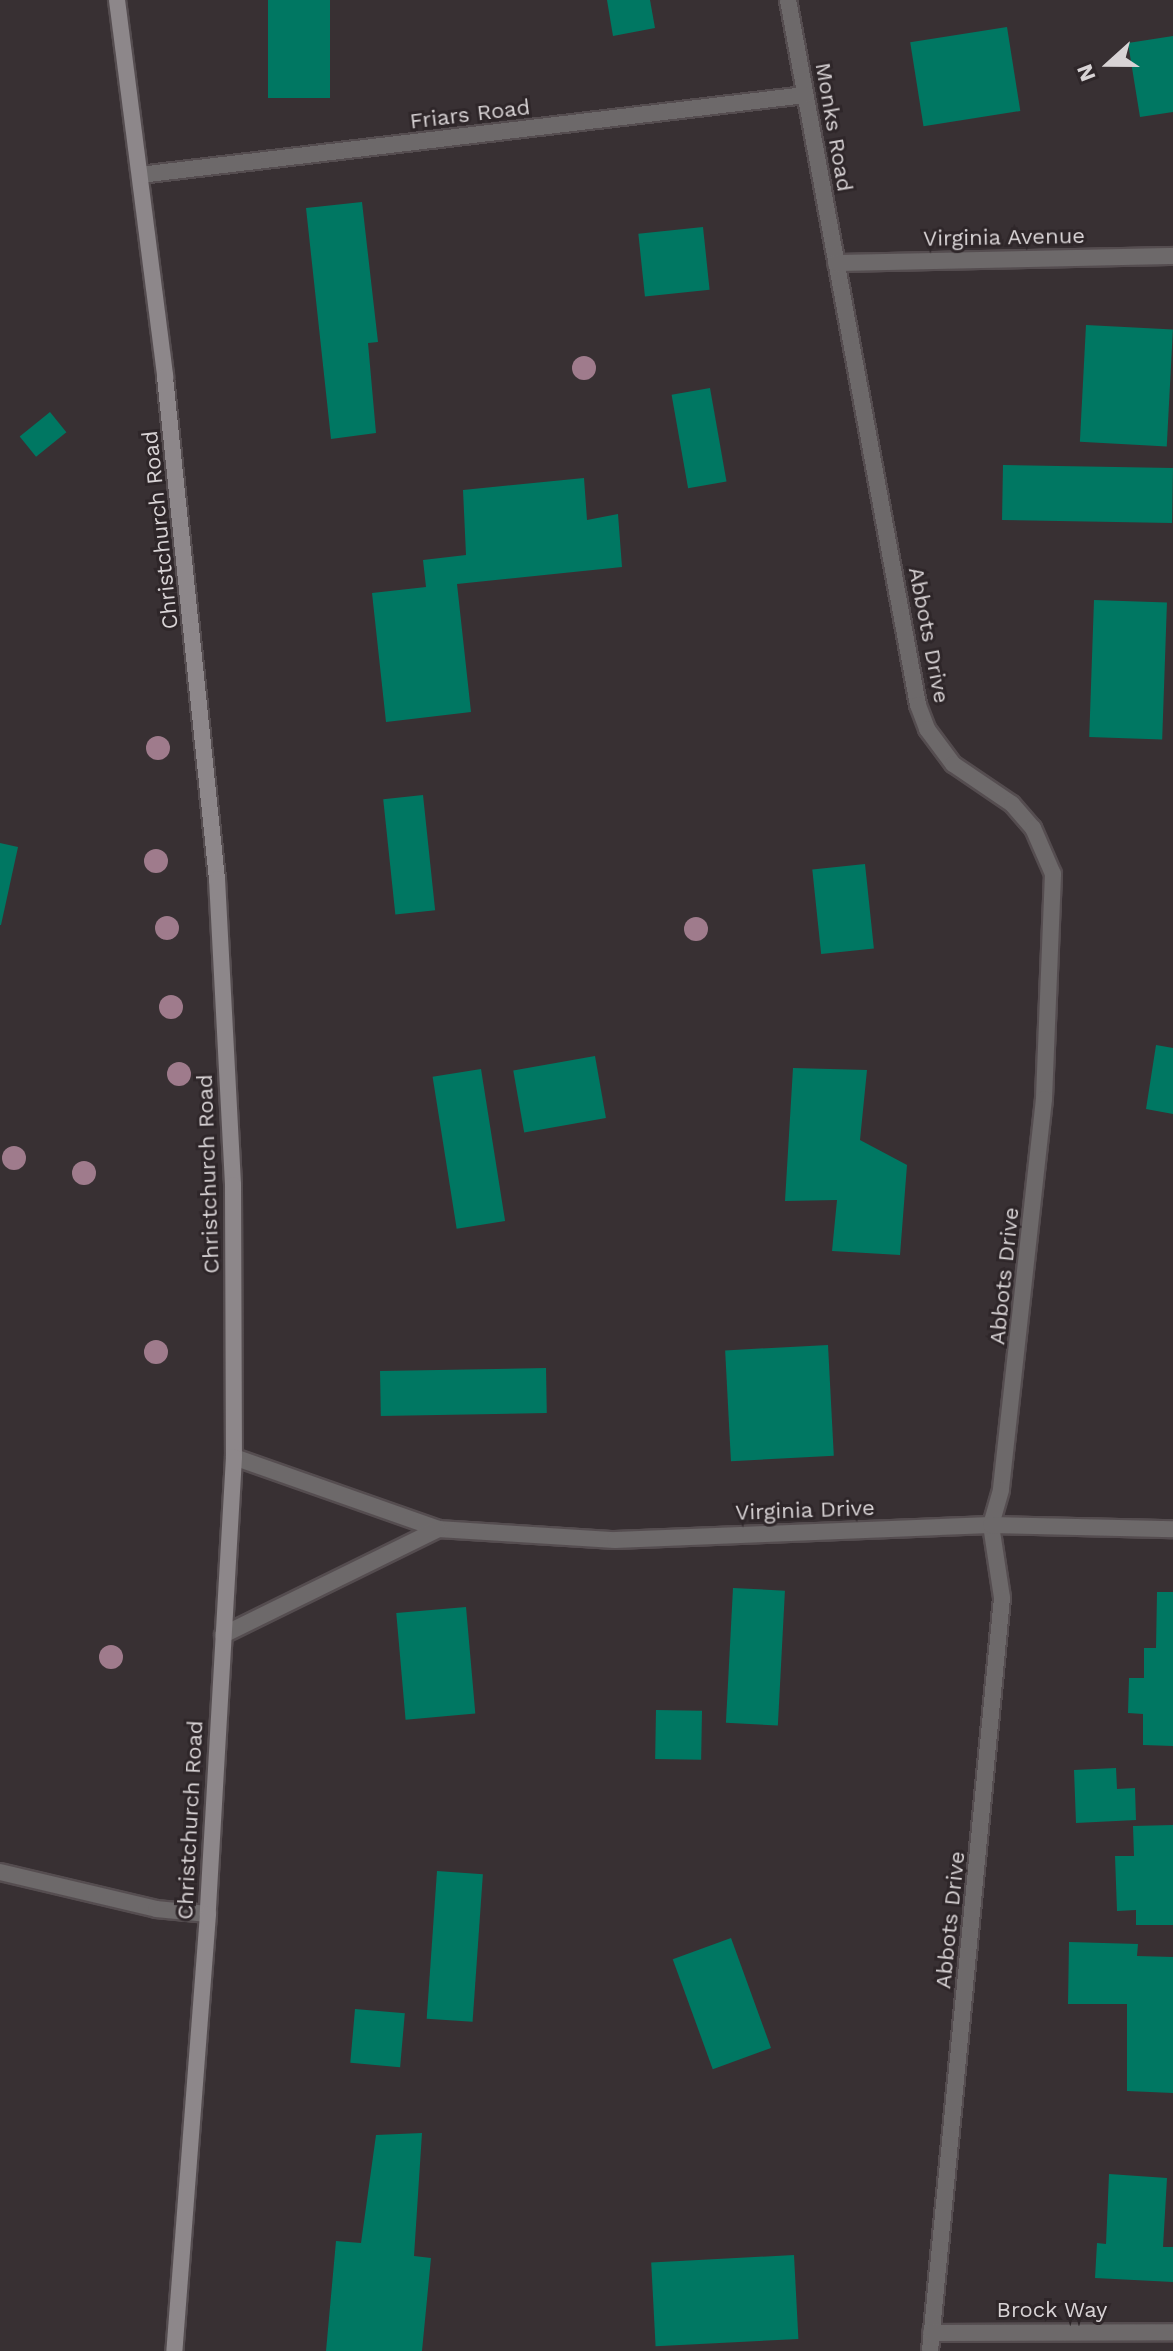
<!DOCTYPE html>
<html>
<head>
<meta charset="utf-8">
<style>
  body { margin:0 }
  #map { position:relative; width:1173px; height:2351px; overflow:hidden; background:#383033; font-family:"Work Sans",sans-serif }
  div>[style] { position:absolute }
  .building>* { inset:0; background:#007762; transform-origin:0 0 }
  .roads { filter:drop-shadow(2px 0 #554d50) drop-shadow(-2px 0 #554d50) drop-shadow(0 2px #554d50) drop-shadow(0 -2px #554d50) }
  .minor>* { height:16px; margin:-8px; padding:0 8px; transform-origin:8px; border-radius:8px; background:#6d696a }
  .secondary>* { height:16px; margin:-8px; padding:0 8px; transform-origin:8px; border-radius:8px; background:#8d878a }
  .trees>* { width:24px; height:24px; margin:-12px; border-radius:50%; background:#9f7b8c }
  span { translate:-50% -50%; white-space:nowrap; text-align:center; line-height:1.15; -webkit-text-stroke:6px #2e2629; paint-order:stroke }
  .street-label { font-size:22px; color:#d8d3d5 }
  .north { position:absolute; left:1069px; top:24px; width:80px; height:80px; -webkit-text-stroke:6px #2e2629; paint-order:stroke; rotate:249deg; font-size:22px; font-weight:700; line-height:32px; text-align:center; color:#d8d3d5 }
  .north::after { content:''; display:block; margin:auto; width:28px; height:36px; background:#d8d3d5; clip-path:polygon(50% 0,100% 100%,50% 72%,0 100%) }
</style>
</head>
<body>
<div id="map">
  <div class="building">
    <i style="left:268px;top:0;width:62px;height:98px"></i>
    <i style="clip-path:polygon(607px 0,650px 0,655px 28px,613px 36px)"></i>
    <i style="left:1007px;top:27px;width:85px;height:98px;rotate:81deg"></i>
    <i style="clip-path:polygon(1173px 36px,1173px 112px,1140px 117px,1128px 43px)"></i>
    <i style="clip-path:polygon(362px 202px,378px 342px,368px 343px,376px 433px,331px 439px,306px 208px)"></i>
    <i style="left:703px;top:227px;width:63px;height:65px;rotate:84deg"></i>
    <i style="left:1086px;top:325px;width:87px;height:117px;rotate:3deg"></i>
    <i style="left:710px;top:388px;width:95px;height:39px;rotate:80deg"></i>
    <i style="left:50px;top:412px;width:26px;height:39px;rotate:51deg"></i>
    <i style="left:1003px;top:465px;width:170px;height:55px;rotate:1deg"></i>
    <i style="clip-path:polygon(584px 478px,587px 520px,618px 514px,622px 567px,457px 584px,471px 712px,386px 722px,372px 593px,426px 587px,423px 560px,466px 555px,463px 490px)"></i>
    <i style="left:1094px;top:600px;width:73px;height:137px;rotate:2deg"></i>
    <i style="left:423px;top:795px;width:116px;height:40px;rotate:84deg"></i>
    <i style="clip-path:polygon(0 843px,18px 847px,1px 925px,0 925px)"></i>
    <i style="left:865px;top:864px;width:85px;height:53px;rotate:84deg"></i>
    <i style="clip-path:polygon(1156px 1045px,1173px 1048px,1173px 1114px,1146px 1109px)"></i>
    <i style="left:595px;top:1056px;width:63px;height:83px;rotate:80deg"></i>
    <i style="clip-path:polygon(793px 1068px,867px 1070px,860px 1140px,907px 1165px,900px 1255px,832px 1251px,837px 1200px,785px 1201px)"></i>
    <i style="left:481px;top:1069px;width:154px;height:49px;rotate:81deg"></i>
    <i style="left:828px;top:1345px;width:111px;height:103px;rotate:87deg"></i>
    <i style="left:546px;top:1368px;width:45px;height:166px;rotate:89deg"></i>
    <i style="left:733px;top:1588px;width:52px;height:135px;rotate:3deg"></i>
    <i style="clip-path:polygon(1157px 1592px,1173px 1592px,1173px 1746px,1143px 1745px,1143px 1714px,1128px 1713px,1129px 1678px,1144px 1678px,1144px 1648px,1156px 1648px)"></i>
    <i style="left:466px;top:1607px;width:107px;height:70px;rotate:85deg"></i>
    <i style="left:656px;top:1710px;width:46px;height:49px;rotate:1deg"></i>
    <i style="clip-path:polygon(1116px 1768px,1117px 1789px,1135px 1788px,1136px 1820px,1076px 1823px,1074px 1770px)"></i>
    <i style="clip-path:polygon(1173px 1825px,1173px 1925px,1136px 1925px,1136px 1910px,1117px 1911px,1115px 1856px,1134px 1856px,1133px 1826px)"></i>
    <i style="left:437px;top:1871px;width:46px;height:148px;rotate:4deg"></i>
    <i style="left:731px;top:1938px;width:117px;height:62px;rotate:70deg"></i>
    <i style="clip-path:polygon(1069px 1942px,1138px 1944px,1137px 1956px,1173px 1957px,1173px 2093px,1127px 2091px,1127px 2004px,1068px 2004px)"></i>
    <i style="left:355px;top:2009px;width:50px;height:54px;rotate:5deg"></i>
    <i style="clip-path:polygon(422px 2133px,414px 2256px,431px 2258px,422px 2351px,326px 2351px,336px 2241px,361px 2243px,376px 2135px)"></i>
    <i style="clip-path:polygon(1109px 2174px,1167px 2178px,1163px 2247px,1173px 2247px,1173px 2282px,1095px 2278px,1097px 2243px,1106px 2244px)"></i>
    <i style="left:794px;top:2255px;width:84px;height:143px;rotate:87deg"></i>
  </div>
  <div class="roads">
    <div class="minor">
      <i style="left:788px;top:0;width:717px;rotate:79.55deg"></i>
      <i style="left:918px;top:705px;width:26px;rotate:69deg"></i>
      <i style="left:927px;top:729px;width:44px;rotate:53.4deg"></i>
      <i style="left:953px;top:764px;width:71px;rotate:34.1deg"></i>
      <i style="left:1012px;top:804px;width:32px;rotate:49deg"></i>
      <i style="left:1033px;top:828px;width:50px;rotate:66.5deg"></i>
      <i style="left:1053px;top:874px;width:225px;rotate:92.3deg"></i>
      <i style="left:1044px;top:1099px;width:393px;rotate:96.3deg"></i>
      <i style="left:1001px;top:1490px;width:36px;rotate:106deg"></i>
      <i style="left:991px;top:1525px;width:74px;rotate:81.4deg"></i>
      <i style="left:1002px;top:1598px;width:756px;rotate:95.46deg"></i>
      <i style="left:140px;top:175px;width:670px;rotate:-6.86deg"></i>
      <i style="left:836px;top:263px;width:337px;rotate:-1.2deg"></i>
      <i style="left:234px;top:1457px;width:216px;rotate:19.4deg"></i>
      <i style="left:438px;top:1529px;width:177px;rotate:3.6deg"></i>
      <i style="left:615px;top:1540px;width:376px;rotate:-2.3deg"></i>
      <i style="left:991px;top:1525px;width:182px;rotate:1.3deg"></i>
      <i style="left:223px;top:1635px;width:240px;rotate:-26.2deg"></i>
      <i style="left:0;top:1872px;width:160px;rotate:13.3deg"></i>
      <i style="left:156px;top:1909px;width:52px;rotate:5.5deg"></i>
      <i style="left:931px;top:2333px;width:242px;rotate:-0.2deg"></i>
    </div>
    <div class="secondary">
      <i style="left:117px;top:0;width:380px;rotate:82.7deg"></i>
      <i style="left:165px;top:377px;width:505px;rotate:84.09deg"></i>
      <i style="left:217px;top:879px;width:306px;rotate:87deg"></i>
      <i style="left:233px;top:1185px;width:272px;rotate:89.8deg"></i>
      <i style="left:234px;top:1457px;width:458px;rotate:93.3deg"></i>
      <i style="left:208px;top:1914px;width:438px;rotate:94.4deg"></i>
    </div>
  </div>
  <div class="trees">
    <i style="left:584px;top:368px"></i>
    <i style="left:158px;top:748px"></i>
    <i style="left:156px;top:861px"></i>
    <i style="left:167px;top:928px"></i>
    <i style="left:696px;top:929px"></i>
    <i style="left:171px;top:1007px"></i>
    <i style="left:179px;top:1074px"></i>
    <i style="left:14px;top:1158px"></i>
    <i style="left:84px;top:1173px"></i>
    <i style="left:156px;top:1352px"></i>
    <i style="left:111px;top:1657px"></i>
  </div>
  <div class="street-label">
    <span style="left:470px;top:114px;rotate:-7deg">Friars Road</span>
    <span style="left:834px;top:127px;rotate:80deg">Monks Road</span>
    <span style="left:1004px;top:237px;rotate:-1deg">Virginia Avenue</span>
    <span style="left:160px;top:530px;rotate:-96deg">Christchurch Road</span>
    <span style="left:929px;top:635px;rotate:79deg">Abbots Drive</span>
    <span style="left:208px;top:1174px;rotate:-92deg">Christchurch Road</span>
    <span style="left:1004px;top:1276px;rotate:-84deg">Abbots Drive</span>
    <span style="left:805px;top:1510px;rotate:-2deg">Virginia Drive</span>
    <span style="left:190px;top:1820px;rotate:-87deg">Christchurch Road</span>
    <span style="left:950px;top:1920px;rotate:-84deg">Abbots Drive</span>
    <span style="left:1052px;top:2310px">Brock Way</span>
  </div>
  <div class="north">N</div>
</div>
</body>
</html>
